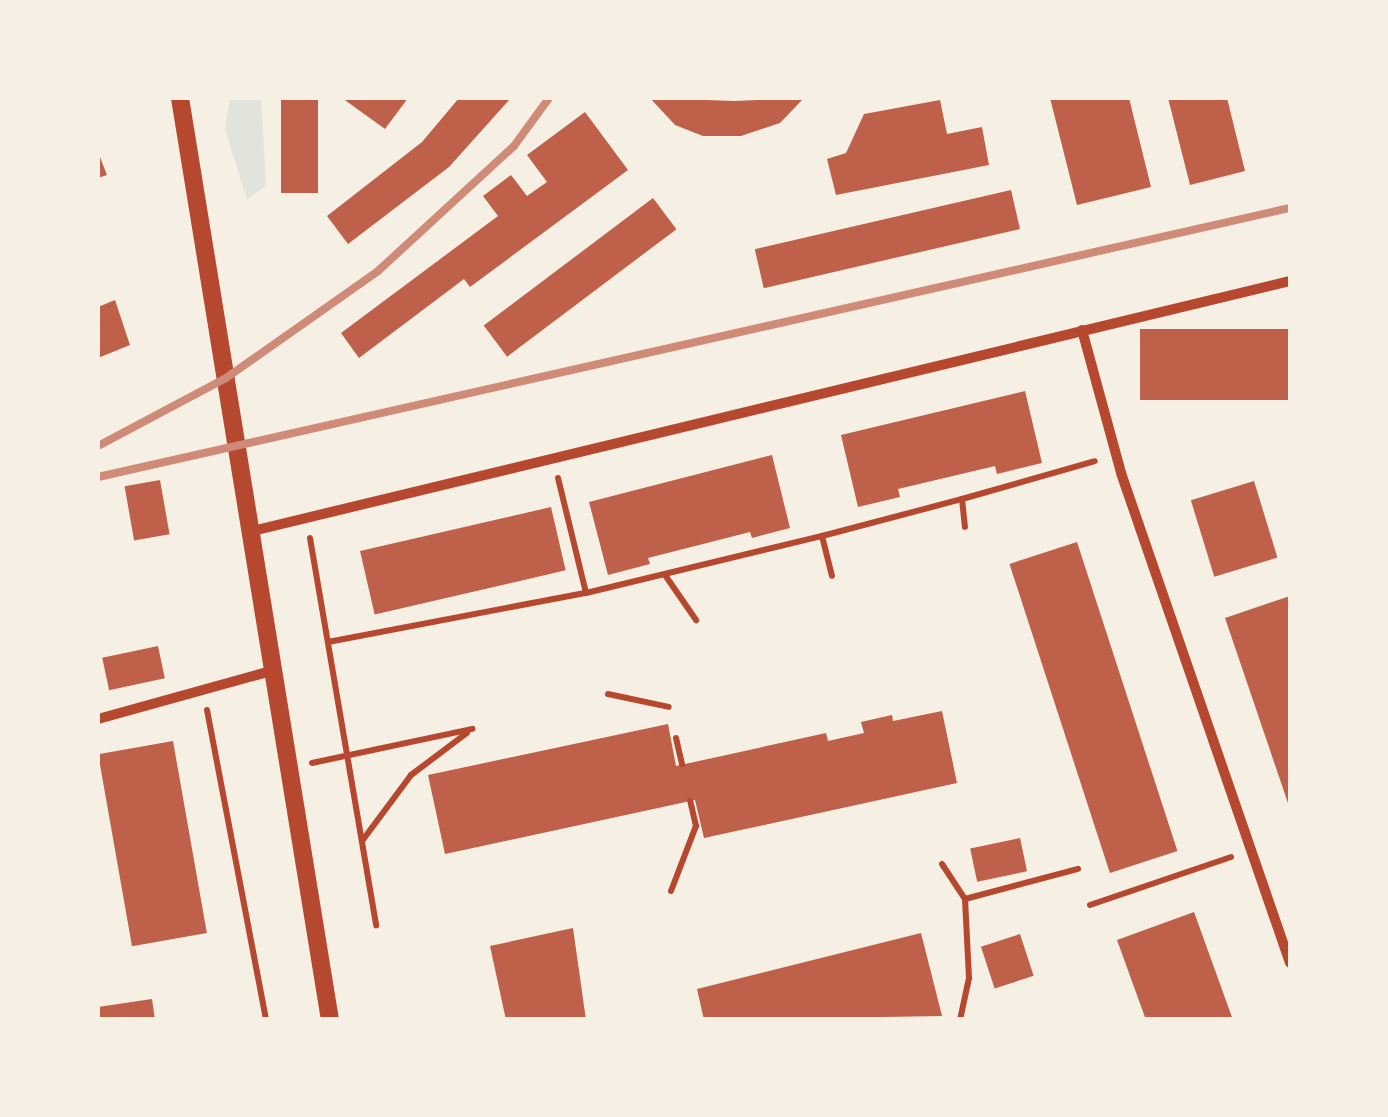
<!DOCTYPE html>
<html>
<head>
<meta charset="utf-8">
<style>
  body { margin:0 }
  #map { position:relative; width:1388px; height:1117px; overflow:hidden; background:#f6efe4; font-family:Merriweather,serif }
  div>[style] { position:absolute }
  .green>* { inset:0; background:#e2e4dc }
  .building>* { inset:0; background:#bf614a; transform-origin:0 0 }
  .path>* { height:6px; margin:-3px; padding:0 3px; transform-origin:3px; border-radius:3px; background:#b5482f }
  .minor>* { height:10px; margin:-5px; padding:0 5px; transform-origin:5px; border-radius:5px; background:#b5482f }
  .tertiary>* { height:18px; margin:-9px; padding:0 9px; transform-origin:9px; border-radius:9px; background:#b5482f }
  .rail>* { height:8px; margin:-4px; padding:0 4px; transform-origin:4px; border-radius:4px; background:#cf8b77 }
  span { translate:-50% -50%; white-space:nowrap; text-align:center; line-height:1.15; -webkit-text-stroke:9px #f6efe4; paint-order:stroke }
  .frame { position:absolute; inset:0; border:100px solid #f6efe4; pointer-events:none }
</style>
</head>
<body>
<div id="map">
  <div class="green">
    <i style="clip-path:polygon(230px 98px,261px 98px,266px 185px,247px 200px,225px 129px)"></i>
  </div>
  <div class="building">
    <i style="left:281px;top:98px;width:37px;height:95px"></i>
    <i style="clip-path:polygon(342px 98px,408px 98px,385px 129px)"></i>
    <i style="clip-path:polygon(459px 98px,511px 98px,449px 167px,348px 244px,327px 216px,422px 142px)"></i>
    <i style="clip-path:polygon(650px 98px,734px 101px,804px 98px,780px 123px,741px 136px,703px 136px,675px 125px)"></i>
    <i style="clip-path:polygon(1050px 98px,1129px 98px,1151px 187px,1077px 205px)"></i>
    <i style="clip-path:polygon(1168px 98px,1227px 98px,1245px 171px,1190px 185px)"></i>
    <i style="clip-path:polygon(940px 100px,947px 134px,982px 127px,989px 165px,836px 195px,827px 159px,846px 153px,864px 114px)"></i>
    <i style="clip-path:polygon(585px 112px,628px 170px,470px 287px,464px 279px,359px 358px,341px 333px,498px 216px,483px 196px,511px 175px,527px 196px,547px 182px,527px 155px)"></i>
    <i style="clip-path:polygon(98px 152px,107px 175px,98px 178px)"></i>
    <i style="left:1011px;top:190px;width:40px;height:263px;rotate:77deg"></i>
    <i style="left:653px;top:198px;width:39px;height:212px;rotate:53deg"></i>
    <i style="clip-path:polygon(115px 300px,130px 345px,98px 358px,98px 307px)"></i>
    <i style="left:1290px;top:329px;width:71px;height:150px;rotate:90deg"></i>
    <i style="clip-path:polygon(1025px 391px,1042px 463px,997px 474px,995px 466px,898px 489px,900px 497px,858px 507px,841px 435px)"></i>
    <i style="clip-path:polygon(772px 455px,790px 528px,752px 538px,750px 532px,648px 558px,650px 564px,608px 575px,589px 502px)"></i>
    <i style="left:160px;top:480px;width:55px;height:36px;rotate:80deg"></i>
    <i style="left:1254px;top:481px;width:80px;height:66px;rotate:73deg"></i>
    <i style="left:551px;top:507px;width:65px;height:196px;rotate:77deg"></i>
    <i style="left:1077px;top:542px;width:325px;height:71px;rotate:72deg"></i>
    <i style="clip-path:polygon(1290px 596px,1290px 809px,1225px 618px)"></i>
    <i style="left:158px;top:646px;width:33px;height:57px;rotate:78deg"></i>
    <i style="clip-path:polygon(942px 711px,957px 783px,704px 838px,695px 800px,445px 854px,428px 775px,668px 724px,676px 766px,826px 733px,828px 741px,864px 733px,861px 722px,892px 715px,893px 721px)"></i>
    <i style="left:173px;top:741px;width:195px;height:76px;rotate:80deg"></i>
    <i style="left:1020px;top:838px;width:34px;height:51px;rotate:78deg"></i>
    <i style="clip-path:polygon(1194px 912px,1233px 1020px,1146px 1020px,1117px 940px)"></i>
    <i style="clip-path:polygon(573px 928px,586px 1020px,506px 1020px,490px 946px)"></i>
    <i style="clip-path:polygon(921px 933px,942px 1016px,704px 1020px,697px 989px)"></i>
    <i style="left:1020px;top:934px;width:44px;height:41px;rotate:72deg"></i>
    <i style="clip-path:polygon(152px 999px,155px 1020px,98px 1020px,98px 1007px)"></i>
  </div>
  <div class="path">
    <i style="left:558px;top:478px;width:118px;rotate:76.3deg"></i>
    <i style="left:962px;top:499px;width:138px;rotate:-15.9deg"></i>
    <i style="left:822px;top:536px;width:145px;rotate:-14.8deg"></i>
    <i style="left:962px;top:499px;width:28px;rotate:84deg"></i>
    <i style="left:310px;top:538px;width:393px;rotate:80.3deg"></i>
    <i style="left:665px;top:575px;width:55px;rotate:55.4deg"></i>
    <i style="left:328px;top:642px;width:263px;rotate:-10.8deg"></i>
    <i style="left:586px;top:593px;width:243px;rotate:-13.6deg"></i>
    <i style="left:822px;top:536px;width:41px;rotate:76deg"></i>
    <i style="left:608px;top:694px;width:62px;rotate:12deg"></i>
    <i style="left:207px;top:710px;width:316px;rotate:79.2deg"></i>
    <i style="left:676px;top:738px;width:27px;rotate:77deg"></i>
    <i style="left:312px;top:763px;width:164px;rotate:-12deg"></i>
    <i style="left:362px;top:841px;width:82px;rotate:-53.4deg"></i>
    <i style="left:411px;top:775px;width:70px;rotate:-36.9deg"></i>
    <i style="left:942px;top:864px;width:42px;rotate:56.7deg"></i>
    <i style="left:965px;top:899px;width:79px;rotate:87.1deg"></i>
    <i style="left:969px;top:978px;width:43px;rotate:102.1deg"></i>
    <i style="left:671px;top:891px;width:70px;rotate:-69deg"></i>
    <i style="left:696px;top:826px;width:26px;rotate:-103deg"></i>
    <i style="left:965px;top:899px;width:117px;rotate:-14.9deg"></i>
    <i style="left:1090px;top:905px;width:149px;rotate:-18.8deg"></i>
  </div>
  <div class="minor">
    <i style="left:1082px;top:330px;width:148px;rotate:74.7deg"></i>
    <i style="left:1121px;top:473px;width:518px;rotate:70.97deg"></i>
    <i style="left:252px;top:531px;width:1068px;rotate:-13.54deg"></i>
    <i style="left:98px;top:719px;width:184px;rotate:-15.5deg"></i>
  </div>
  <div class="tertiary">
    <i style="left:180px;top:98px;width:934px;rotate:80.76deg"></i>
  </div>
  <div class="rail">
    <i style="left:98px;top:446px;width:145px;rotate:-28deg"></i>
    <i style="left:226px;top:378px;width:186px;rotate:-35.1deg"></i>
    <i style="left:378px;top:271px;width:185px;rotate:-42.6deg"></i>
    <i style="left:514px;top:146px;width:59px;rotate:-53.9deg"></i>
    <i style="left:98px;top:477px;width:1222px;rotate:-12.72deg"></i>
  </div>
  <div class="frame"></div>
</div>
</body>
</html>
